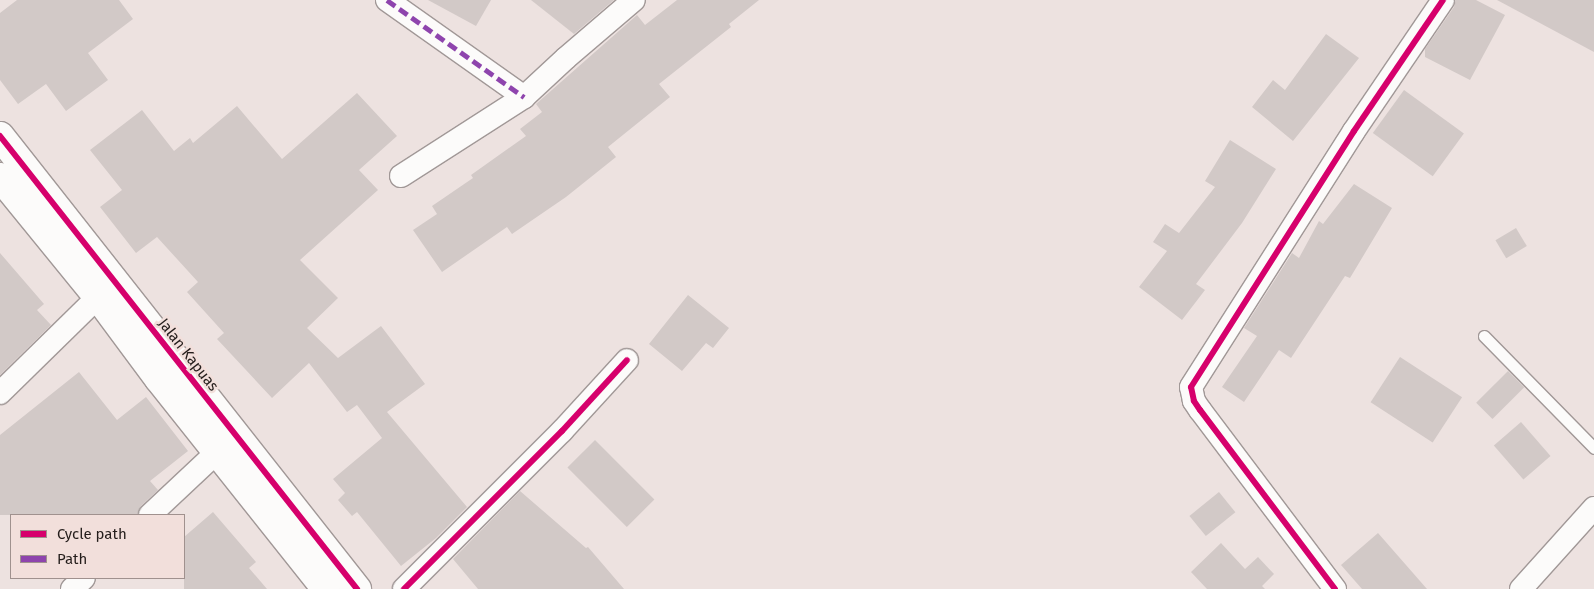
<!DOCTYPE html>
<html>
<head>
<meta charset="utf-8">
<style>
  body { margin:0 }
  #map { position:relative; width:1594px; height:589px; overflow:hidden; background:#ede2e0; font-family:"Fira Sans",sans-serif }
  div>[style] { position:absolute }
  .building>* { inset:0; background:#d2c9c7; transform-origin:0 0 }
  .roads { filter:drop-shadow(1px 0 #a19897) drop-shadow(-1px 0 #a19897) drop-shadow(0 1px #a19897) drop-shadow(0 -1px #a19897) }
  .service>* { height:11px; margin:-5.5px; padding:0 5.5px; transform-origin:5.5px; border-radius:5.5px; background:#fcfbfa }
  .minor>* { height:22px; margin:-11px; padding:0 11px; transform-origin:11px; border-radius:11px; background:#fcfbfa }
  .tertiary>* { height:28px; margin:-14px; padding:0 14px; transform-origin:14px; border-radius:14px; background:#fcfbfa }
  .quiet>* { height:5px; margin-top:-2.5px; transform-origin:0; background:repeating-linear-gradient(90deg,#8e44ad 0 10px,transparent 0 15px) }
  .cycleway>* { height:6px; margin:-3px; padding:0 3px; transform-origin:3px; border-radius:3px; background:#d6006c }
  span { translate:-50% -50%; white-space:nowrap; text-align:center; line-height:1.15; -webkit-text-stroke:5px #f2dfdb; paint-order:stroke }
  .street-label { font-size:15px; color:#241d1b }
  .legend { position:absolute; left:10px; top:514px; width:175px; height:65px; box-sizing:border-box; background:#f2dfdb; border:1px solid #a0918e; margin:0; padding:6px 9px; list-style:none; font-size:15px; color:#241d1b }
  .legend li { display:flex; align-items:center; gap:10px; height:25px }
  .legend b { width:25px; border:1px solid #a0918e }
</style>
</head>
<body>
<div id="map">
  <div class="building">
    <i style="clip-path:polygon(17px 0,119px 0,133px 19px,88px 53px,108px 80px,66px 111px,46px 84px,18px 104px,0 80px,0 13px)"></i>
    <i style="clip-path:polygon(428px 0,491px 0,476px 26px)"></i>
    <i style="clip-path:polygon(531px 0,614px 0,574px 34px)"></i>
    <i style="clip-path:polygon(677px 0,759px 0,729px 24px,731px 27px,659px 84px,670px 97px,608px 147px,616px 157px,566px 197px,512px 234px,507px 227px,442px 272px,413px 230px,437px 214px,432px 206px,473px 178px,471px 175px,526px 136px,520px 129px,542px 112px,536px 104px,637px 15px,645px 25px)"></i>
    <i style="clip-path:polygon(1456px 0,1476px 0,1505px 15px,1470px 80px,1425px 57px,1425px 49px,1454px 7px)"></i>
    <i style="clip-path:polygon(1497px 0,1594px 0,1594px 52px)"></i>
    <i style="clip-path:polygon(1326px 34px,1359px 58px,1293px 141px,1252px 107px,1273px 80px,1285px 90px)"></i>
    <i style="left:1404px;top:90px;width:74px;height:53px;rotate:36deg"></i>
    <i style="clip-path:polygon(357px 93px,397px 136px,359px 170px,378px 190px,300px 260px,338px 298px,307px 328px,338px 358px,381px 326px,425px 384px,387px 412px,467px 507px,436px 538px,401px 566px,357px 512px,352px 516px,338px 500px,345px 493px,333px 479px,382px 438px,357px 405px,347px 412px,309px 363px,272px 398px,217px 339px,224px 333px,187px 292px,198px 282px,157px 237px,136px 253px,100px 207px,122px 190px,90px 150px,142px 110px,174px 151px,190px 138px,193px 143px,237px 106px,282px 159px)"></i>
    <i style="clip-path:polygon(1230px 140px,1276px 169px,1242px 223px,1196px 284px,1205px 290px,1182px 320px,1139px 287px,1167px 251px,1153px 242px,1165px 224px,1179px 233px,1215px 187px,1205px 181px)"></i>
    <i style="clip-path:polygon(1354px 184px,1392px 208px,1350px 278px,1345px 276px,1291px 358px,1279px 350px,1244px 402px,1222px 387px,1257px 336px,1244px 328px,1292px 253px,1299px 258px,1319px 221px,1323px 224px)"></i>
    <i style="left:1516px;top:228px;width:21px;height:24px;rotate:59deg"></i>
    <i style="clip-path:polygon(0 253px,44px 304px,37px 310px,51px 325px,0 375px)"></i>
    <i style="clip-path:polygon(688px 295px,729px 328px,713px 348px,706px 343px,682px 371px,649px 344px)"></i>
    <i style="left:1400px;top:357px;width:74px;height:54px;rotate:33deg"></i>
    <i style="left:1508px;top:371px;width:23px;height:45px;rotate:45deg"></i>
    <i style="clip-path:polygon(79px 372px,117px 420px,146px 397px,188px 451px,150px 481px,158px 490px,141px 506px,137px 515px,0 515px,0 435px)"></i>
    <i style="left:1521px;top:422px;width:45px;height:36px;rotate:49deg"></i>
    <i style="left:595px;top:440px;width:84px;height:39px;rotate:45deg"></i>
    <i style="clip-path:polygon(520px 491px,586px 548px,588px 547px,624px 589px,478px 589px,453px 559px)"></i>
    <i style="left:1219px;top:492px;width:26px;height:38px;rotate:51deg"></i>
    <i style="clip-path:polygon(213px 512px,256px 562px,249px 568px,267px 589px,184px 589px,184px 537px)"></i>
    <i style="clip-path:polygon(1378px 533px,1427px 589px,1362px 589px,1341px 565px)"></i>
    <i style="clip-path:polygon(1221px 543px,1245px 569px,1258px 557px,1274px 574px,1262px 586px,1265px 589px,1207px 589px,1191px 572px)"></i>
  </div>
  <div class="roads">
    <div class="service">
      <i style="left:1484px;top:336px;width:157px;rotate:45.5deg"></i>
    </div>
    <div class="minor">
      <i style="left:387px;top:0;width:168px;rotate:35.3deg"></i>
      <i style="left:401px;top:176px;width:146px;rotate:-32.7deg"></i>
      <i style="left:524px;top:97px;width:57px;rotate:-42.9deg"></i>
      <i style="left:566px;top:58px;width:89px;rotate:-40.5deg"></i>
      <i style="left:0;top:393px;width:137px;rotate:-44.4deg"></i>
      <i style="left:150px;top:515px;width:91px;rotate:-43.2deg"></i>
      <i style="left:72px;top:589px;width:16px;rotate:-43deg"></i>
      <i style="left:404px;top:589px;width:223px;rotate:-45deg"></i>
      <i style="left:562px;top:431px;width:96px;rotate:-47.5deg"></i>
      <i style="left:1335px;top:589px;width:224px;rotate:-127deg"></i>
      <i style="left:1200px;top:410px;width:11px;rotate:-124deg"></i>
      <i style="left:1194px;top:401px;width:14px;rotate:-102deg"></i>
      <i style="left:1191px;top:387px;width:303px;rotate:-57.5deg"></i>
      <i style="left:1354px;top:131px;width:158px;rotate:-55.8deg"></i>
      <i style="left:1521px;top:589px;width:109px;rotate:-48deg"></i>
    </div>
    <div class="tertiary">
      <i style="left:0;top:136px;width:577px;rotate:51.76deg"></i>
      <i style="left:0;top:177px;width:155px;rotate:50.8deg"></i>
      <i style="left:98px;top:297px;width:102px;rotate:53.4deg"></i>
      <i style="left:159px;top:379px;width:268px;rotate:51.5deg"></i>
    </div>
  </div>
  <div class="quiet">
    <i style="left:387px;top:0;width:168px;rotate:35.3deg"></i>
  </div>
  <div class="cycleway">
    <i style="left:0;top:136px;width:577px;rotate:51.76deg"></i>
    <i style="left:404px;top:589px;width:223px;rotate:-45deg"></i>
    <i style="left:562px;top:431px;width:96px;rotate:-47.5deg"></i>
    <i style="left:1335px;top:589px;width:224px;rotate:-127deg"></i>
    <i style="left:1200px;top:410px;width:11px;rotate:-124deg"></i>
    <i style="left:1194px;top:401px;width:14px;rotate:-102deg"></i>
    <i style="left:1191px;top:387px;width:303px;rotate:-57.5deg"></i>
    <i style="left:1354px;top:131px;width:158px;rotate:-55.8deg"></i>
  </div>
  <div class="street-label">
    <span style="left:188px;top:355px;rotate:52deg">Jalan Kapuas</span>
  </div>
  <ul class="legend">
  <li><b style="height:6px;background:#d6006c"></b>Cycle path</li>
  <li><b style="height:6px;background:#8e44ad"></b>Path</li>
  </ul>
</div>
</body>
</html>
